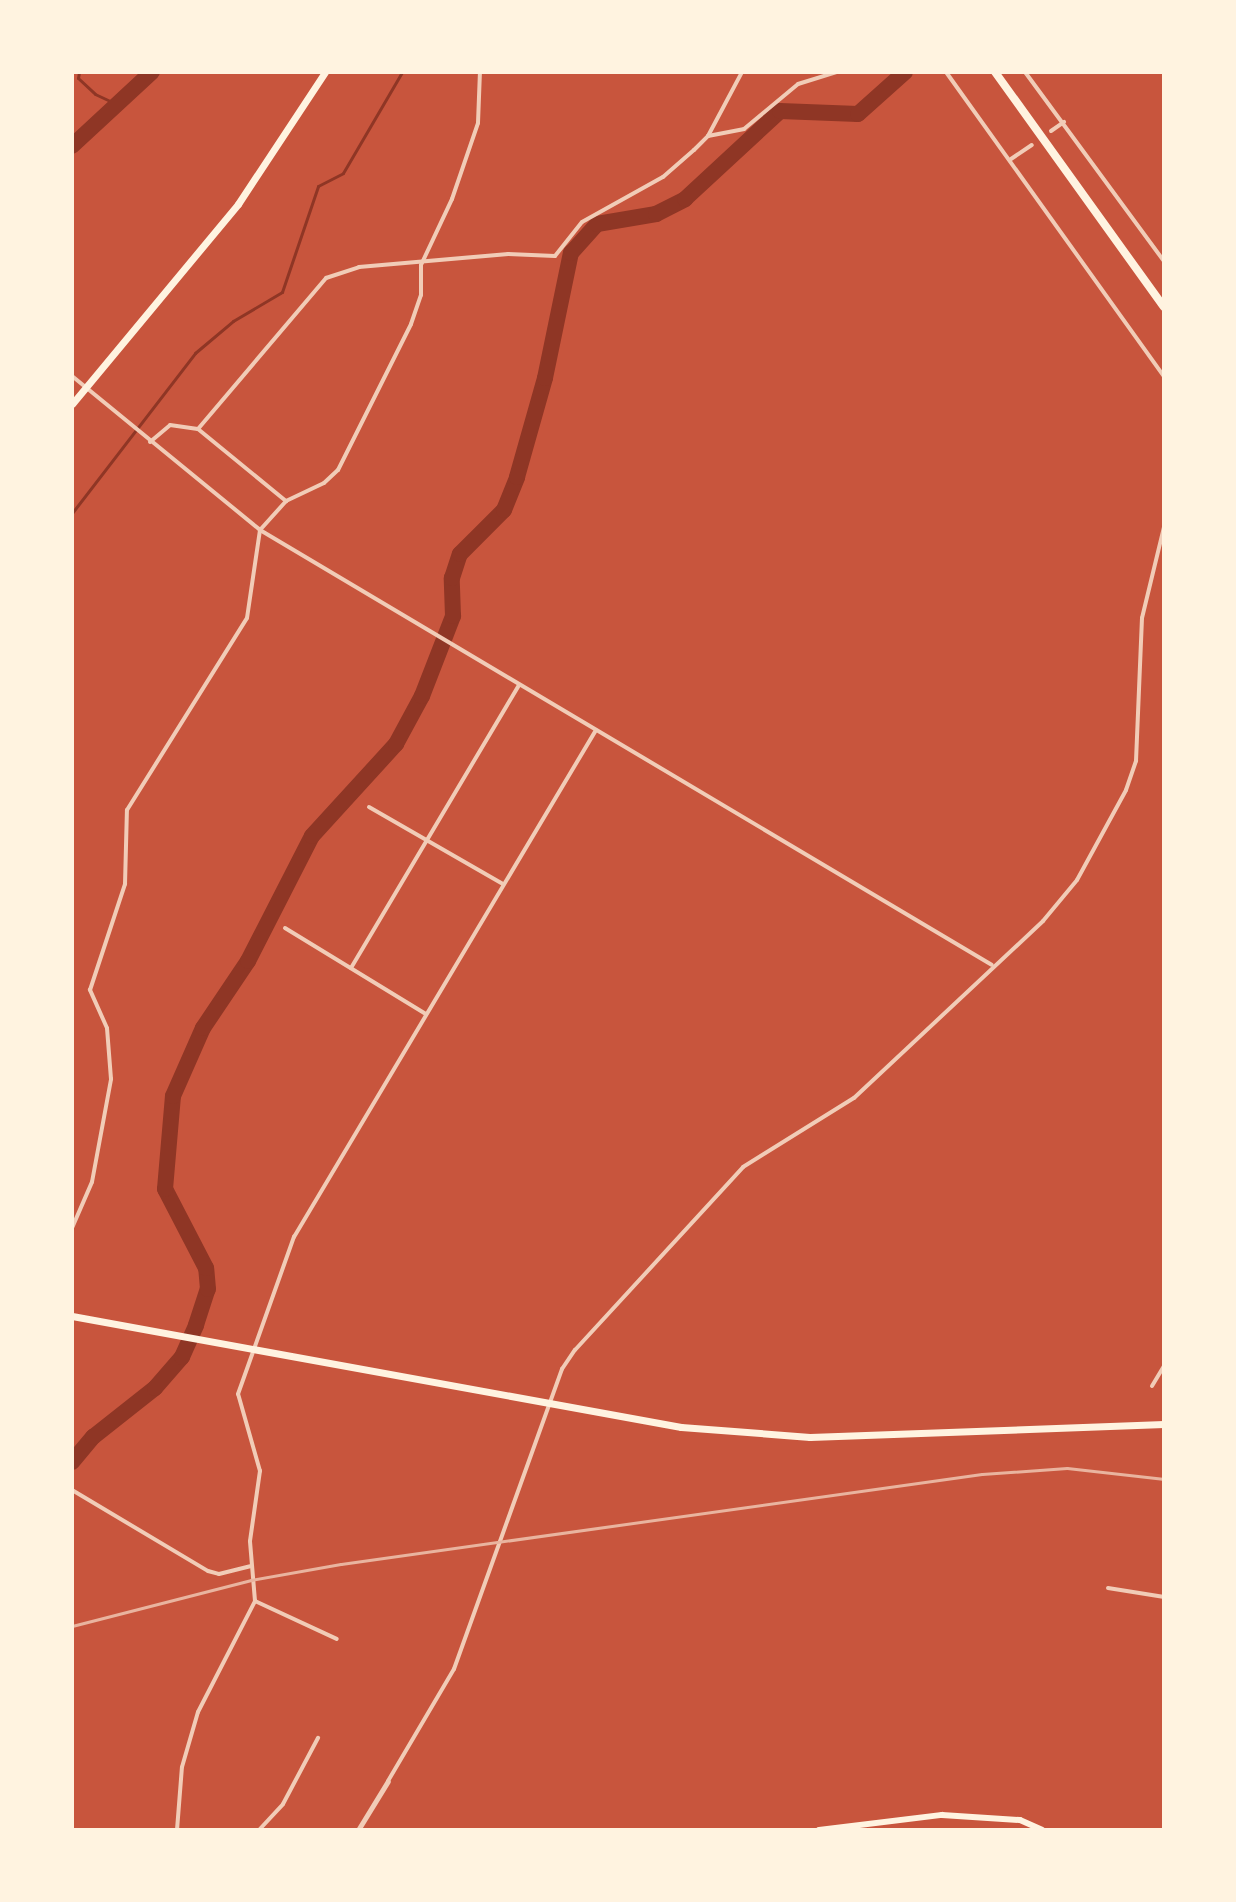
<!DOCTYPE html>
<html>
<head>
<meta charset="utf-8">
<style>
  body { margin:0 }
  #map { position:relative; width:1236px; height:1902px; overflow:hidden; background:#c8553d; font-family:"Source Sans 3",sans-serif }
  div>[style] { position:absolute }
  .stream>* { height:3px; margin:-1.5px; padding:0 1.5px; transform-origin:1.5px; border-radius:1.5px; background:#8f3625 }
  .river>* { height:16px; margin:-8px; padding:0 8px; transform-origin:8px; border-radius:8px; background:#8f3625 }
  .minor>* { height:4px; margin:-2px; padding:0 2px; transform-origin:2px; border-radius:2px; background:#f1ccb7 }
  .tertiary>* { height:5px; margin:-2.5px; padding:0 2.5px; transform-origin:2.5px; border-radius:2.5px; background:#f1ccb7 }
  .secondary>* { height:6px; margin:-3px; padding:0 3px; transform-origin:3px; border-radius:3px; background:#fff3e0 }
  .primary>* { height:7px; margin:-3.5px; padding:0 3.5px; transform-origin:3.5px; border-radius:3.5px; background:#fff3e0 }
  .trunk>* { height:7px; margin:-3.5px; padding:0 3.5px; transform-origin:3.5px; border-radius:3.5px; background:#fff3e0 }
  .motorway>* { height:8px; margin:-4px; padding:0 4px; transform-origin:4px; border-radius:4px; background:#fff3e0 }
  .rail>* { height:3px; margin:-1.5px; padding:0 1.5px; transform-origin:1.5px; border-radius:1.5px; background:#e9b49f }
  span { translate:-50% -50%; white-space:nowrap; text-align:center; line-height:1.15; -webkit-text-stroke:7px #fff3e0; paint-order:stroke }
  .frame { position:absolute; inset:0; border:74px solid #fff3e0; pointer-events:none }
</style>
</head>
<body>
<div id="map">
  <div class="stream">
    <i style="left:79px;top:72px;width:6px;rotate:99deg"></i>
    <i style="left:78px;top:78px;width:23px;rotate:43deg"></i>
    <i style="left:95px;top:94px;width:26px;rotate:25deg"></i>
    <i style="left:72px;top:513px;width:202px;rotate:-52.4deg"></i>
    <i style="left:195px;top:353px;width:50px;rotate:-40.1deg"></i>
    <i style="left:233px;top:321px;width:57px;rotate:-30.6deg"></i>
    <i style="left:282px;top:292px;width:112px;rotate:-71.2deg"></i>
    <i style="left:318px;top:186px;width:28px;rotate:-27deg"></i>
    <i style="left:343px;top:173px;width:117px;rotate:-59.7deg"></i>
  </div>
  <div class="river">
    <i style="left:72px;top:146px;width:109px;rotate:-42.8deg"></i>
    <i style="left:72px;top:1462px;width:33px;rotate:-50deg"></i>
    <i style="left:93px;top:1437px;width:79px;rotate:-38.3deg"></i>
    <i style="left:155px;top:1388px;width:41px;rotate:-48.9deg"></i>
    <i style="left:182px;top:1357px;width:35px;rotate:-66deg"></i>
    <i style="left:196px;top:1325px;width:38px;rotate:-72deg"></i>
    <i style="left:208px;top:1289px;width:21px;rotate:-95deg"></i>
    <i style="left:206px;top:1268px;width:89px;rotate:-117.4deg"></i>
    <i style="left:165px;top:1189px;width:93px;rotate:-85.1deg"></i>
    <i style="left:173px;top:1096px;width:74px;rotate:-66.2deg"></i>
    <i style="left:203px;top:1028px;width:81px;rotate:-56.1deg"></i>
    <i style="left:248px;top:961px;width:140px;rotate:-62.9deg"></i>
    <i style="left:312px;top:836px;width:125px;rotate:-47.6deg"></i>
    <i style="left:396px;top:744px;width:55px;rotate:-61.6deg"></i>
    <i style="left:422px;top:696px;width:86px;rotate:-68.8deg"></i>
    <i style="left:453px;top:616px;width:38px;rotate:-92deg"></i>
    <i style="left:452px;top:578px;width:25px;rotate:-72deg"></i>
    <i style="left:460px;top:554px;width:62px;rotate:-45deg"></i>
    <i style="left:504px;top:510px;width:35px;rotate:-68deg"></i>
    <i style="left:517px;top:477px;width:103px;rotate:-74.2deg"></i>
    <i style="left:545px;top:378px;width:128px;rotate:-78.3deg"></i>
    <i style="left:571px;top:253px;width:39px;rotate:-48deg"></i>
    <i style="left:597px;top:224px;width:60px;rotate:-9.6deg"></i>
    <i style="left:656px;top:214px;width:33px;rotate:-27deg"></i>
    <i style="left:685px;top:199px;width:129px;rotate:-42.8deg"></i>
    <i style="left:780px;top:111px;width:78px;rotate:2.2deg"></i>
    <i style="left:858px;top:114px;width:63px;rotate:-41.8deg"></i>
  </div>
  <div class="minor">
    <i style="left:946px;top:72px;width:375px;rotate:54.4deg"></i>
    <i style="left:1025px;top:72px;width:235px;rotate:53.7deg"></i>
    <i style="left:1051px;top:131px;width:16px;rotate:-35deg"></i>
    <i style="left:708px;top:136px;width:37px;rotate:-11deg"></i>
    <i style="left:744px;top:129px;width:70px;rotate:-39.8deg"></i>
    <i style="left:798px;top:84px;width:41px;rotate:-17.1deg"></i>
    <i style="left:1011px;top:159px;width:25px;rotate:-34deg"></i>
    <i style="left:72px;top:376px;width:243px;rotate:39.3deg"></i>
    <i style="left:260px;top:530px;width:851px;rotate:30.72deg"></i>
    <i style="left:198px;top:429px;width:198px;rotate:-49.7deg"></i>
    <i style="left:326px;top:278px;width:35px;rotate:-18deg"></i>
    <i style="left:359px;top:267px;width:150px;rotate:-5deg"></i>
    <i style="left:508px;top:254px;width:47px;rotate:2.4deg"></i>
    <i style="left:555px;top:256px;width:43px;rotate:-51.5deg"></i>
    <i style="left:582px;top:222px;width:93px;rotate:-29.1deg"></i>
    <i style="left:663px;top:177px;width:41px;rotate:-41.1deg"></i>
    <i style="left:694px;top:150px;width:20px;rotate:-45deg"></i>
    <i style="left:708px;top:136px;width:72px;rotate:-62deg"></i>
    <i style="left:150px;top:442px;width:26px;rotate:-40deg"></i>
    <i style="left:170px;top:425px;width:28px;rotate:8deg"></i>
    <i style="left:198px;top:429px;width:114px;rotate:39.3deg"></i>
    <i style="left:369px;top:807px;width:155px;rotate:29.9deg"></i>
    <i style="left:285px;top:928px;width:165px;rotate:31.4deg"></i>
    <i style="left:351px;top:968px;width:329px;rotate:-59.3deg"></i>
    <i style="left:72px;top:1228px;width:50px;rotate:-66.5deg"></i>
    <i style="left:92px;top:1182px;width:105px;rotate:-79.5deg"></i>
    <i style="left:111px;top:1079px;width:51px;rotate:-94.5deg"></i>
    <i style="left:107px;top:1028px;width:42px;rotate:-114.1deg"></i>
    <i style="left:90px;top:990px;width:112px;rotate:-71.7deg"></i>
    <i style="left:125px;top:884px;width:74px;rotate:-88.5deg"></i>
    <i style="left:127px;top:810px;width:226px;rotate:-58deg"></i>
    <i style="left:247px;top:618px;width:89px;rotate:-81.6deg"></i>
    <i style="left:260px;top:530px;width:39px;rotate:-48deg"></i>
    <i style="left:286px;top:501px;width:42px;rotate:-25.3deg"></i>
    <i style="left:324px;top:483px;width:19px;rotate:-43deg"></i>
    <i style="left:338px;top:470px;width:163px;rotate:-63.4deg"></i>
    <i style="left:411px;top:324px;width:31px;rotate:-71deg"></i>
    <i style="left:421px;top:295px;width:30px;rotate:-90deg"></i>
    <i style="left:421px;top:265px;width:73px;rotate:-64.8deg"></i>
    <i style="left:452px;top:199px;width:80px;rotate:-71.1deg"></i>
    <i style="left:478px;top:123px;width:51px;rotate:-87.8deg"></i>
    <i style="left:1152px;top:1386px;width:23px;rotate:-59deg"></i>
    <i style="left:72px;top:1490px;width:158px;rotate:30.8deg"></i>
    <i style="left:208px;top:1571px;width:11px;rotate:15deg"></i>
    <i style="left:219px;top:1574px;width:32px;rotate:-14deg"></i>
    <i style="left:1108px;top:1588px;width:57px;rotate:9.1deg"></i>
    <i style="left:255px;top:1601px;width:90px;rotate:24.9deg"></i>
    <i style="left:388px;top:1781px;width:130px;rotate:-59.5deg"></i>
    <i style="left:454px;top:1669px;width:319px;rotate:-70.2deg"></i>
    <i style="left:562px;top:1369px;width:23px;rotate:-56deg"></i>
    <i style="left:575px;top:1350px;width:248px;rotate:-47.4deg"></i>
    <i style="left:743px;top:1167px;width:131px;rotate:-31.9deg"></i>
    <i style="left:854px;top:1098px;width:259px;rotate:-43.1deg"></i>
    <i style="left:1043px;top:921px;width:53px;rotate:-50.3deg"></i>
    <i style="left:1077px;top:880px;width:102px;rotate:-61.4deg"></i>
    <i style="left:1126px;top:790px;width:31px;rotate:-71deg"></i>
    <i style="left:1136px;top:761px;width:143px;rotate:-87.6deg"></i>
    <i style="left:1142px;top:618px;width:94px;rotate:-76.4deg"></i>
    <i style="left:177px;top:1830px;width:63px;rotate:-85.5deg"></i>
    <i style="left:182px;top:1767px;width:57px;rotate:-73.8deg"></i>
    <i style="left:198px;top:1712px;width:125px;rotate:-62.8deg"></i>
    <i style="left:255px;top:1601px;width:60px;rotate:-94.8deg"></i>
    <i style="left:250px;top:1541px;width:71px;rotate:-81.9deg"></i>
    <i style="left:260px;top:1471px;width:80px;rotate:-105.9deg"></i>
    <i style="left:238px;top:1394px;width:167px;rotate:-70.4deg"></i>
    <i style="left:294px;top:1237px;width:590px;rotate:-59.22deg"></i>
    <i style="left:259px;top:1830px;width:35px;rotate:-47deg"></i>
    <i style="left:283px;top:1804px;width:75px;rotate:-62.1deg"></i>
  </div>
  <div class="tertiary">
    <i style="left:358px;top:1830px;width:57px;rotate:-58.5deg"></i>
  </div>
  <div class="secondary">
    <i style="left:819px;top:1830px;width:124px;rotate:-7deg"></i>
    <i style="left:942px;top:1815px;width:78px;rotate:3.7deg"></i>
    <i style="left:1020px;top:1820px;width:24px;rotate:24deg"></i>
  </div>
  <div class="primary">
    <i style="left:72px;top:404px;width:260px;rotate:-50.3deg"></i>
    <i style="left:238px;top:204px;width:158px;rotate:-56.6deg"></i>
  </div>
  <div class="trunk">
    <i style="left:72px;top:1316px;width:619px;rotate:10.33deg"></i>
    <i style="left:681px;top:1427px;width:129px;rotate:4.4deg"></i>
    <i style="left:810px;top:1437px;width:354px;rotate:-2.1deg"></i>
  </div>
  <div class="motorway">
    <i style="left:995px;top:72px;width:289px;rotate:54.3deg"></i>
  </div>
  <div class="rail">
    <i style="left:72px;top:1626px;width:185px;rotate:-14.4deg"></i>
    <i style="left:251px;top:1580px;width:91px;rotate:-10.1deg"></i>
    <i style="left:341px;top:1564px;width:647px;rotate:-7.99deg"></i>
    <i style="left:982px;top:1474px;width:85px;rotate:-4deg"></i>
    <i style="left:1067px;top:1468px;width:98px;rotate:6.5deg"></i>
  </div>
  <div class="frame"></div>
</div>
</body>
</html>
